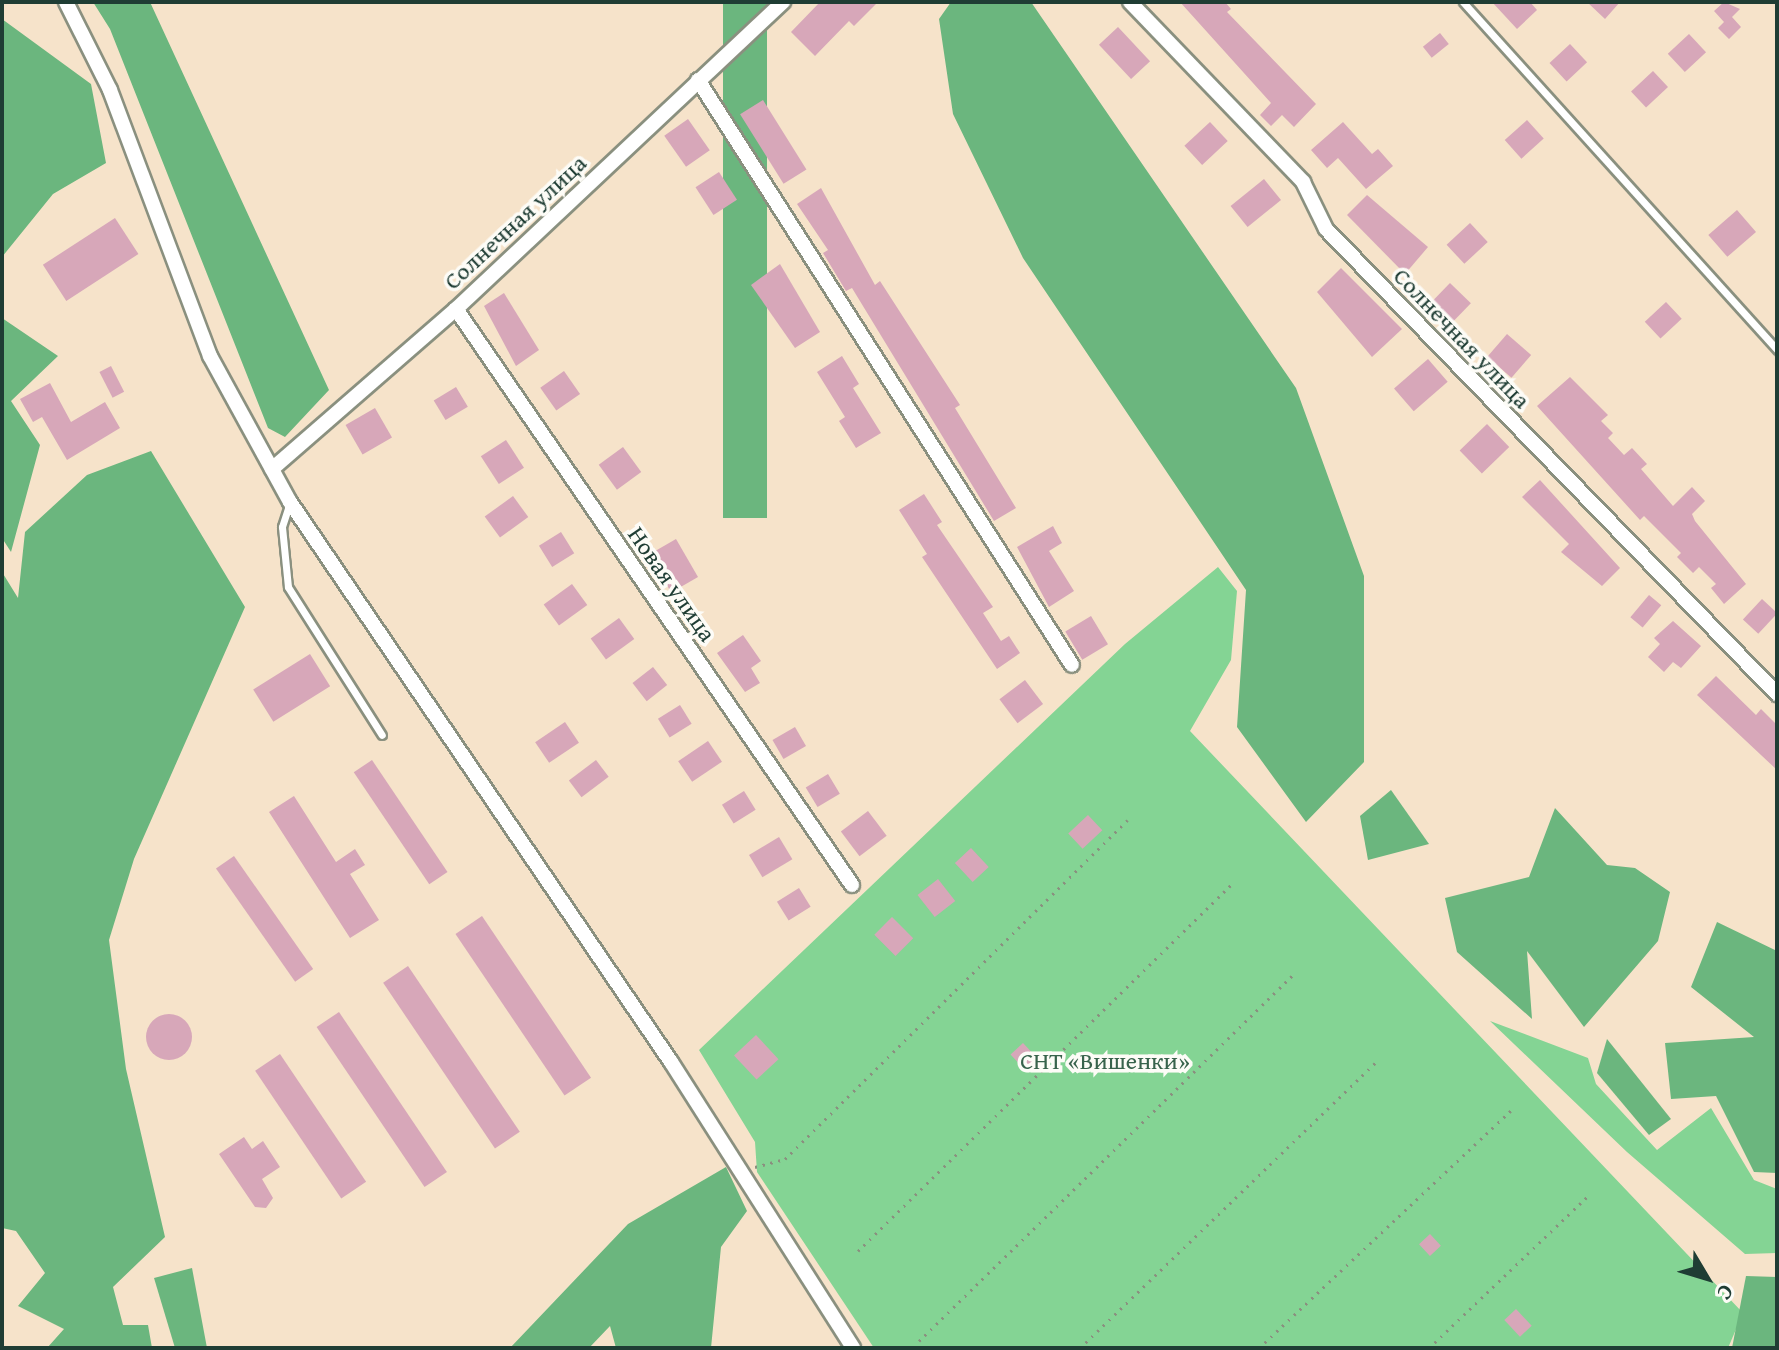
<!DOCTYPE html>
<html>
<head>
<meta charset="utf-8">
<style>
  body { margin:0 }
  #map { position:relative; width:1779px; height:1350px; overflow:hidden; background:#f6e3ca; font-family:"Gentium Book Plus",serif }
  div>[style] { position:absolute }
  .green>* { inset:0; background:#84d494 }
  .forest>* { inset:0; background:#6bb67e; transform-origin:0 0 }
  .building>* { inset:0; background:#d7a7b9; transform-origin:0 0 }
  .round { border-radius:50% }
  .path>* { height:3px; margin-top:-1.5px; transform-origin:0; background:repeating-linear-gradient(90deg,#8a907f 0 2px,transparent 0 8px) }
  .roads { filter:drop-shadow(2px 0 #8a907f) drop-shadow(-2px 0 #8a907f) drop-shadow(0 2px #8a907f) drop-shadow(0 -2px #8a907f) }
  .service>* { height:7px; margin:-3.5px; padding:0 3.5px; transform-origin:3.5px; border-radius:3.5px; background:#fff }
  .minor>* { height:14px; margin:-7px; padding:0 7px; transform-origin:7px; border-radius:7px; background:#fff }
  span { translate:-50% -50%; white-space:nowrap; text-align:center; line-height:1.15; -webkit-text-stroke:7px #fdfcf7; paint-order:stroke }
  .street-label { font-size:24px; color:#1f3d34 }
  .park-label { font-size:24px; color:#38634c }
  .frame { position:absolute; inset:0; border:4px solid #1f3d34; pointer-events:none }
  .north { position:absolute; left:1667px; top:1238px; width:80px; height:80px; -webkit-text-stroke:6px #fdfcf7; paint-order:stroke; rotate:128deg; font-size:22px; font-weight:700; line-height:32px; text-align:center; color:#1f3d34 }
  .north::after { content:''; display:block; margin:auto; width:28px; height:36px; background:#1f3d34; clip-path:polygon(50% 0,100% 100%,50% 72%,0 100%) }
</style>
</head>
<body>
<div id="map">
  <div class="green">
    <i style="clip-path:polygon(1218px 567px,1237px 591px,1231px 660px,1190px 731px,1743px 1313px,1728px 1348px,874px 1348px,757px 1172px,755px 1142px,699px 1050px,1125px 644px)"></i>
    <i style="clip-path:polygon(1490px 1021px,1588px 1058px,1596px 1084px,1657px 1150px,1711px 1108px,1754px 1180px,1777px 1189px,1777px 1253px,1745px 1254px,1627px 1152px)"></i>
  </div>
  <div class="forest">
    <i style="clip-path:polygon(93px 2px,150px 2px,329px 390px,285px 437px,268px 428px,110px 29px)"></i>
    <i style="left:723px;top:2px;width:44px;height:516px"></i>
    <i style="clip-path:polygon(951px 2px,1031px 2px,1296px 388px,1364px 576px,1364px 762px,1306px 822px,1237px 727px,1246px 590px,1023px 258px,953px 114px,939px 19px)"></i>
    <i style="clip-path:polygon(2px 19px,91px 84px,106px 163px,53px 194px,2px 257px)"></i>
    <i style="clip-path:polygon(2px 318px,58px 356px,11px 401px,40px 445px,11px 552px,2px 538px)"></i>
    <i style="clip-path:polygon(151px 451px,245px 607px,134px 859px,109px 940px,126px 1069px,165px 1237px,113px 1287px,123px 1325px,148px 1325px,152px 1348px,47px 1348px,64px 1329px,18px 1306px,45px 1273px,16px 1231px,2px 1228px,2px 572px,18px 598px,25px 532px,87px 475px)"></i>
    <i style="clip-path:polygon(1391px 790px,1429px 844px,1368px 860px,1360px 816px)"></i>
    <i style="clip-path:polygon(1555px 808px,1607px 865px,1635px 868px,1670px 892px,1658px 941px,1584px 1027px,1527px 951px,1532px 1019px,1457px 952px,1445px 898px,1529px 877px)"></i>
    <i style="clip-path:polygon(1717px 922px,1777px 951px,1777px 1173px,1754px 1172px,1716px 1096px,1671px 1099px,1665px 1043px,1754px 1037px,1691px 987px)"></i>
    <i style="clip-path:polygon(1607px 1039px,1671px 1119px,1649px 1135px,1597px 1073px)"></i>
    <i style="clip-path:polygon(726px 1167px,747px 1211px,721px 1247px,711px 1348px,616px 1348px,610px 1326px,589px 1348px,510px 1348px,628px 1224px)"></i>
    <i style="clip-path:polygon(192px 1268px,207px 1348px,175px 1348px,154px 1278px)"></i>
    <i style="clip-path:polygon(1746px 1276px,1777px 1277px,1777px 1348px,1732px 1348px)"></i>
  </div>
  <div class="building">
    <i style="clip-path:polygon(820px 2px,878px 2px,854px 26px,849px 21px,815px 56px,791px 32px)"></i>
    <i style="clip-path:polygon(1180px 2px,1225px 2px,1231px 9px,1227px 12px,1316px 104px,1294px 127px,1282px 115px,1271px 126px,1260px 115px,1271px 103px)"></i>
    <i style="clip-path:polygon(1492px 2px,1530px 2px,1537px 10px,1517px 29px)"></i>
    <i style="clip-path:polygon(1587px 2px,1620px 2px,1605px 19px)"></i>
    <i style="clip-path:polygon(1724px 2px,1740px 9px,1732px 17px,1741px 27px,1729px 39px,1718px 28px,1724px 22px,1714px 11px)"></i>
    <i style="left:1118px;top:27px;width:47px;height:26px;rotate:47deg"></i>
    <i style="left:1440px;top:33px;width:14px;height:22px;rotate:51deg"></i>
    <i style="left:1689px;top:34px;width:25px;height:29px;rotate:47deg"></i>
    <i style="left:1570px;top:44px;width:25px;height:28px;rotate:47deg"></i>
    <i style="left:1653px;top:71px;width:22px;height:30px;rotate:47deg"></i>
    <i style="left:763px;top:100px;width:82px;height:27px;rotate:58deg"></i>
    <i style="left:688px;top:119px;width:38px;height:29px;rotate:55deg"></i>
    <i style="left:1527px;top:120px;width:25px;height:30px;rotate:48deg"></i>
    <i style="left:1210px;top:122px;width:26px;height:35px;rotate:47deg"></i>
    <i style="clip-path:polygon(1343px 122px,1372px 154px,1378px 149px,1393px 166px,1366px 189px,1338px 158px,1327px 168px,1311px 150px)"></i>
    <i style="left:719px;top:172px;width:33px;height:28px;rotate:57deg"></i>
    <i style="left:1264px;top:179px;width:27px;height:43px;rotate:51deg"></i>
    <i style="clip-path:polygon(821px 188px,875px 285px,880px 281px,960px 405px,955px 408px,1016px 508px,994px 521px,852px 288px,846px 291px,823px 253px,828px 250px,797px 204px)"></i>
    <i style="clip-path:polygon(1367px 195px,1428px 247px,1405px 274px,1347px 215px)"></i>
    <i style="left:1737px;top:210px;width:29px;height:38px;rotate:49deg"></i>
    <i style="left:115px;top:218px;width:43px;height:86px;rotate:57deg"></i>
    <i style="left:1470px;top:223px;width:26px;height:32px;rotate:47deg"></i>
    <i style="clip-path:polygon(780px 264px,820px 332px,795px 348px,751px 285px)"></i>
    <i style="clip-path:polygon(1341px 268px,1402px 329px,1372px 357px,1317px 292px)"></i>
    <i style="left:1450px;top:283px;width:29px;height:30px;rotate:44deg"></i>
    <i style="clip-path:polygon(504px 293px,539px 350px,516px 366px,484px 306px)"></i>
    <i style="left:1666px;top:302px;width:23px;height:29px;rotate:47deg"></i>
    <i style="left:1507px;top:334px;width:32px;height:30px;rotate:41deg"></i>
    <i style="clip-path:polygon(842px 356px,859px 384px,853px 388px,881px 433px,856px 448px,839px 421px,845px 417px,817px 372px)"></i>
    <i style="left:1428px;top:359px;width:30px;height:45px;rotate:49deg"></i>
    <i style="left:111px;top:366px;width:29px;height:13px;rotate:63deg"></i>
    <i style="left:564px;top:371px;width:28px;height:29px;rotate:55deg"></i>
    <i style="clip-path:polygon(1570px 377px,1608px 415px,1601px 421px,1613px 433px,1608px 438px,1624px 455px,1632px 448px,1647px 464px,1641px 469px,1673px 506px,1692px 487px,1705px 501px,1692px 514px,1695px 521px,1746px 584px,1724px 604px,1711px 588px,1716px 584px,1699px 567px,1693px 573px,1677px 557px,1681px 553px,1644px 516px,1640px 520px,1537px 406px)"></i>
    <i style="clip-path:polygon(50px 383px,71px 422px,105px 402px,120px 428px,67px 460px,42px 417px,33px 422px,20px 399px)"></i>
    <i style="left:456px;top:387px;width:23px;height:26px;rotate:59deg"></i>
    <i style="left:375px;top:408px;width:34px;height:34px;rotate:60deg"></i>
    <i style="left:1487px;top:424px;width:32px;height:38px;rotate:46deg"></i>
    <i style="left:506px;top:440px;width:33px;height:30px;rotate:57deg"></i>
    <i style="left:623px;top:447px;width:31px;height:30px;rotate:54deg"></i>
    <i style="clip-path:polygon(1540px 480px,1620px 568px,1602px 586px,1561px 552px,1569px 544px,1522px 497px)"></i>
    <i style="clip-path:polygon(924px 494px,942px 522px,937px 525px,993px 607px,983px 613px,1001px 641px,1009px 636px,1020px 653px,997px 669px,922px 557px,927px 554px,899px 510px)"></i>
    <i style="left:513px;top:496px;width:26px;height:35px;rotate:54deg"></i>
    <i style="clip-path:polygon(1053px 526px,1062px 543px,1049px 551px,1074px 591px,1049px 607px,1017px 547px)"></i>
    <i style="left:561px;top:532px;width:25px;height:26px;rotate:58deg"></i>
    <i style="left:676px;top:539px;width:44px;height:31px;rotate:60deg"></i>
    <i style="left:572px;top:584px;width:26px;height:35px;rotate:54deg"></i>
    <i style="left:1649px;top:595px;width:16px;height:29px;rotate:40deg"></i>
    <i style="left:1762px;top:599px;width:21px;height:28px;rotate:43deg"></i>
    <i style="left:1091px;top:616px;width:33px;height:30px;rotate:59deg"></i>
    <i style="left:619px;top:618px;width:26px;height:35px;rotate:54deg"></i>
    <i style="clip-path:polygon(1673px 621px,1701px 646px,1681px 668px,1673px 662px,1664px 672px,1648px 657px,1660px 644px,1654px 638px)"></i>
    <i style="clip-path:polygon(743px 635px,761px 661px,751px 668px,760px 683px,745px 692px,717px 653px)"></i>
    <i style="left:310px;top:654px;width:38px;height:67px;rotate:58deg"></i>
    <i style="left:653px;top:667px;width:23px;height:26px;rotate:52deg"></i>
    <i style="clip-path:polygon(1716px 676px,1756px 715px,1761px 709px,1777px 725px,1777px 770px,1697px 695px)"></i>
    <i style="left:1025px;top:680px;width:30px;height:32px;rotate:53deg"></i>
    <i style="left:680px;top:705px;width:22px;height:26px;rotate:58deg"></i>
    <i style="left:565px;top:722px;width:25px;height:36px;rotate:56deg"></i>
    <i style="left:795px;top:727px;width:22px;height:26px;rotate:60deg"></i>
    <i style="left:708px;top:741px;width:25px;height:36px;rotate:56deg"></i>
    <i style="left:372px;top:760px;width:135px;height:22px;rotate:56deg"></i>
    <i style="left:596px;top:760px;width:21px;height:34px;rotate:53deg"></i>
    <i style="left:828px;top:774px;width:23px;height:26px;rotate:59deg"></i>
    <i style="left:744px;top:791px;width:22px;height:26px;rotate:58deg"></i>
    <i style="clip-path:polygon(294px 796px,336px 862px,355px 849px,365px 865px,350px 874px,379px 920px,350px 938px,269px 812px)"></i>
    <i style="left:868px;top:811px;width:31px;height:34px;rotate:53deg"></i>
    <i style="left:1088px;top:815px;width:21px;height:27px;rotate:47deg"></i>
    <i style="left:779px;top:837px;width:26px;height:35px;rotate:59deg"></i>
    <i style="left:971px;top:848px;width:26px;height:22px;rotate:47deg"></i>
    <i style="left:234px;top:856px;width:138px;height:22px;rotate:55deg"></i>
    <i style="left:938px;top:879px;width:28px;height:26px;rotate:52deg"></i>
    <i style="left:799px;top:888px;width:22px;height:26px;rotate:58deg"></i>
    <i style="left:482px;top:916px;width:195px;height:32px;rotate:56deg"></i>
    <i style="left:892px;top:917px;width:30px;height:25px;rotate:45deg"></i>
    <i style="left:408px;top:966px;width:200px;height:30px;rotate:56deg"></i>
    <i style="left:339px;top:1012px;width:193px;height:27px;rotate:56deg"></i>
    <i class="round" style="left:146px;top:1014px;width:46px;height:46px"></i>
    <i style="left:756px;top:1035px;width:33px;height:30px;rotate:47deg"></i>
    <i style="left:1023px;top:1043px;width:23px;height:17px;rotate:47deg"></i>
    <i style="left:280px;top:1054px;width:154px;height:30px;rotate:56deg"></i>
    <i style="clip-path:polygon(244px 1137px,252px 1149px,263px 1141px,280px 1167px,262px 1179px,273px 1198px,266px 1208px,255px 1207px,219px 1154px)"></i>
    <i style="left:1430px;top:1234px;width:16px;height:15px;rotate:47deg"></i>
    <i style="left:1516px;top:1309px;width:23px;height:16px;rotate:47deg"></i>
  </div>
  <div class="path">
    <i style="left:755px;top:1167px;width:31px;rotate:-15deg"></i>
    <i style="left:785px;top:1159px;width:482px;rotate:-44.7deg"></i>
    <i style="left:858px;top:1251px;width:523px;rotate:-44.46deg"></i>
    <i style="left:919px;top:1341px;width:528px;rotate:-44.39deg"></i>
    <i style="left:1080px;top:1348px;width:414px;rotate:-44deg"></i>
    <i style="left:1259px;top:1348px;width:350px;rotate:-43.3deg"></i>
    <i style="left:1429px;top:1348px;width:223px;rotate:-43.7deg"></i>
  </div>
  <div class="roads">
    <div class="service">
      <i style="left:1463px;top:2px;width:469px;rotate:47.9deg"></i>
      <i style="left:290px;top:502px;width:26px;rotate:108deg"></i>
      <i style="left:282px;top:527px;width:60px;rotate:84.3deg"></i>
      <i style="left:288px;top:587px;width:175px;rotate:57.6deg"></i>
    </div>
    <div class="minor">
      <i style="left:66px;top:2px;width:98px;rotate:63.4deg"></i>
      <i style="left:110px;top:90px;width:284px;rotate:69.4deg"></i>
      <i style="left:210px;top:356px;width:166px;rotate:61.3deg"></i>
      <i style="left:290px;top:502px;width:677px;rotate:55.77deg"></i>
      <i style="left:671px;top:1062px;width:339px;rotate:57.5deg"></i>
      <i style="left:1130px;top:2px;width:250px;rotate:46.1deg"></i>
      <i style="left:1303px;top:182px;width:52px;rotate:63.9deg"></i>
      <i style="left:1326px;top:229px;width:648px;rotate:45.88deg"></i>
      <i style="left:698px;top:80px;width:694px;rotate:57.41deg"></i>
      <i style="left:456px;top:309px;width:699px;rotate:55.49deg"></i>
      <i style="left:272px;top:469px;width:244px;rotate:-41deg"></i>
      <i style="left:456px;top:309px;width:449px;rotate:-43.2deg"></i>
    </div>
  </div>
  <div class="street-label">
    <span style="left:515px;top:222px;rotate:-43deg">Солнечная улица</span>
    <span style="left:1462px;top:338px;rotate:46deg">Солнечная улица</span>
    <span style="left:672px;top:584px;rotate:55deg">Новая улица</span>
  </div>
  <div class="park-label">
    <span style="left:1105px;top:1061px">СНТ «Вишенки»</span>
  </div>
  <div class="frame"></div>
  <div class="north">С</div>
</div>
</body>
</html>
